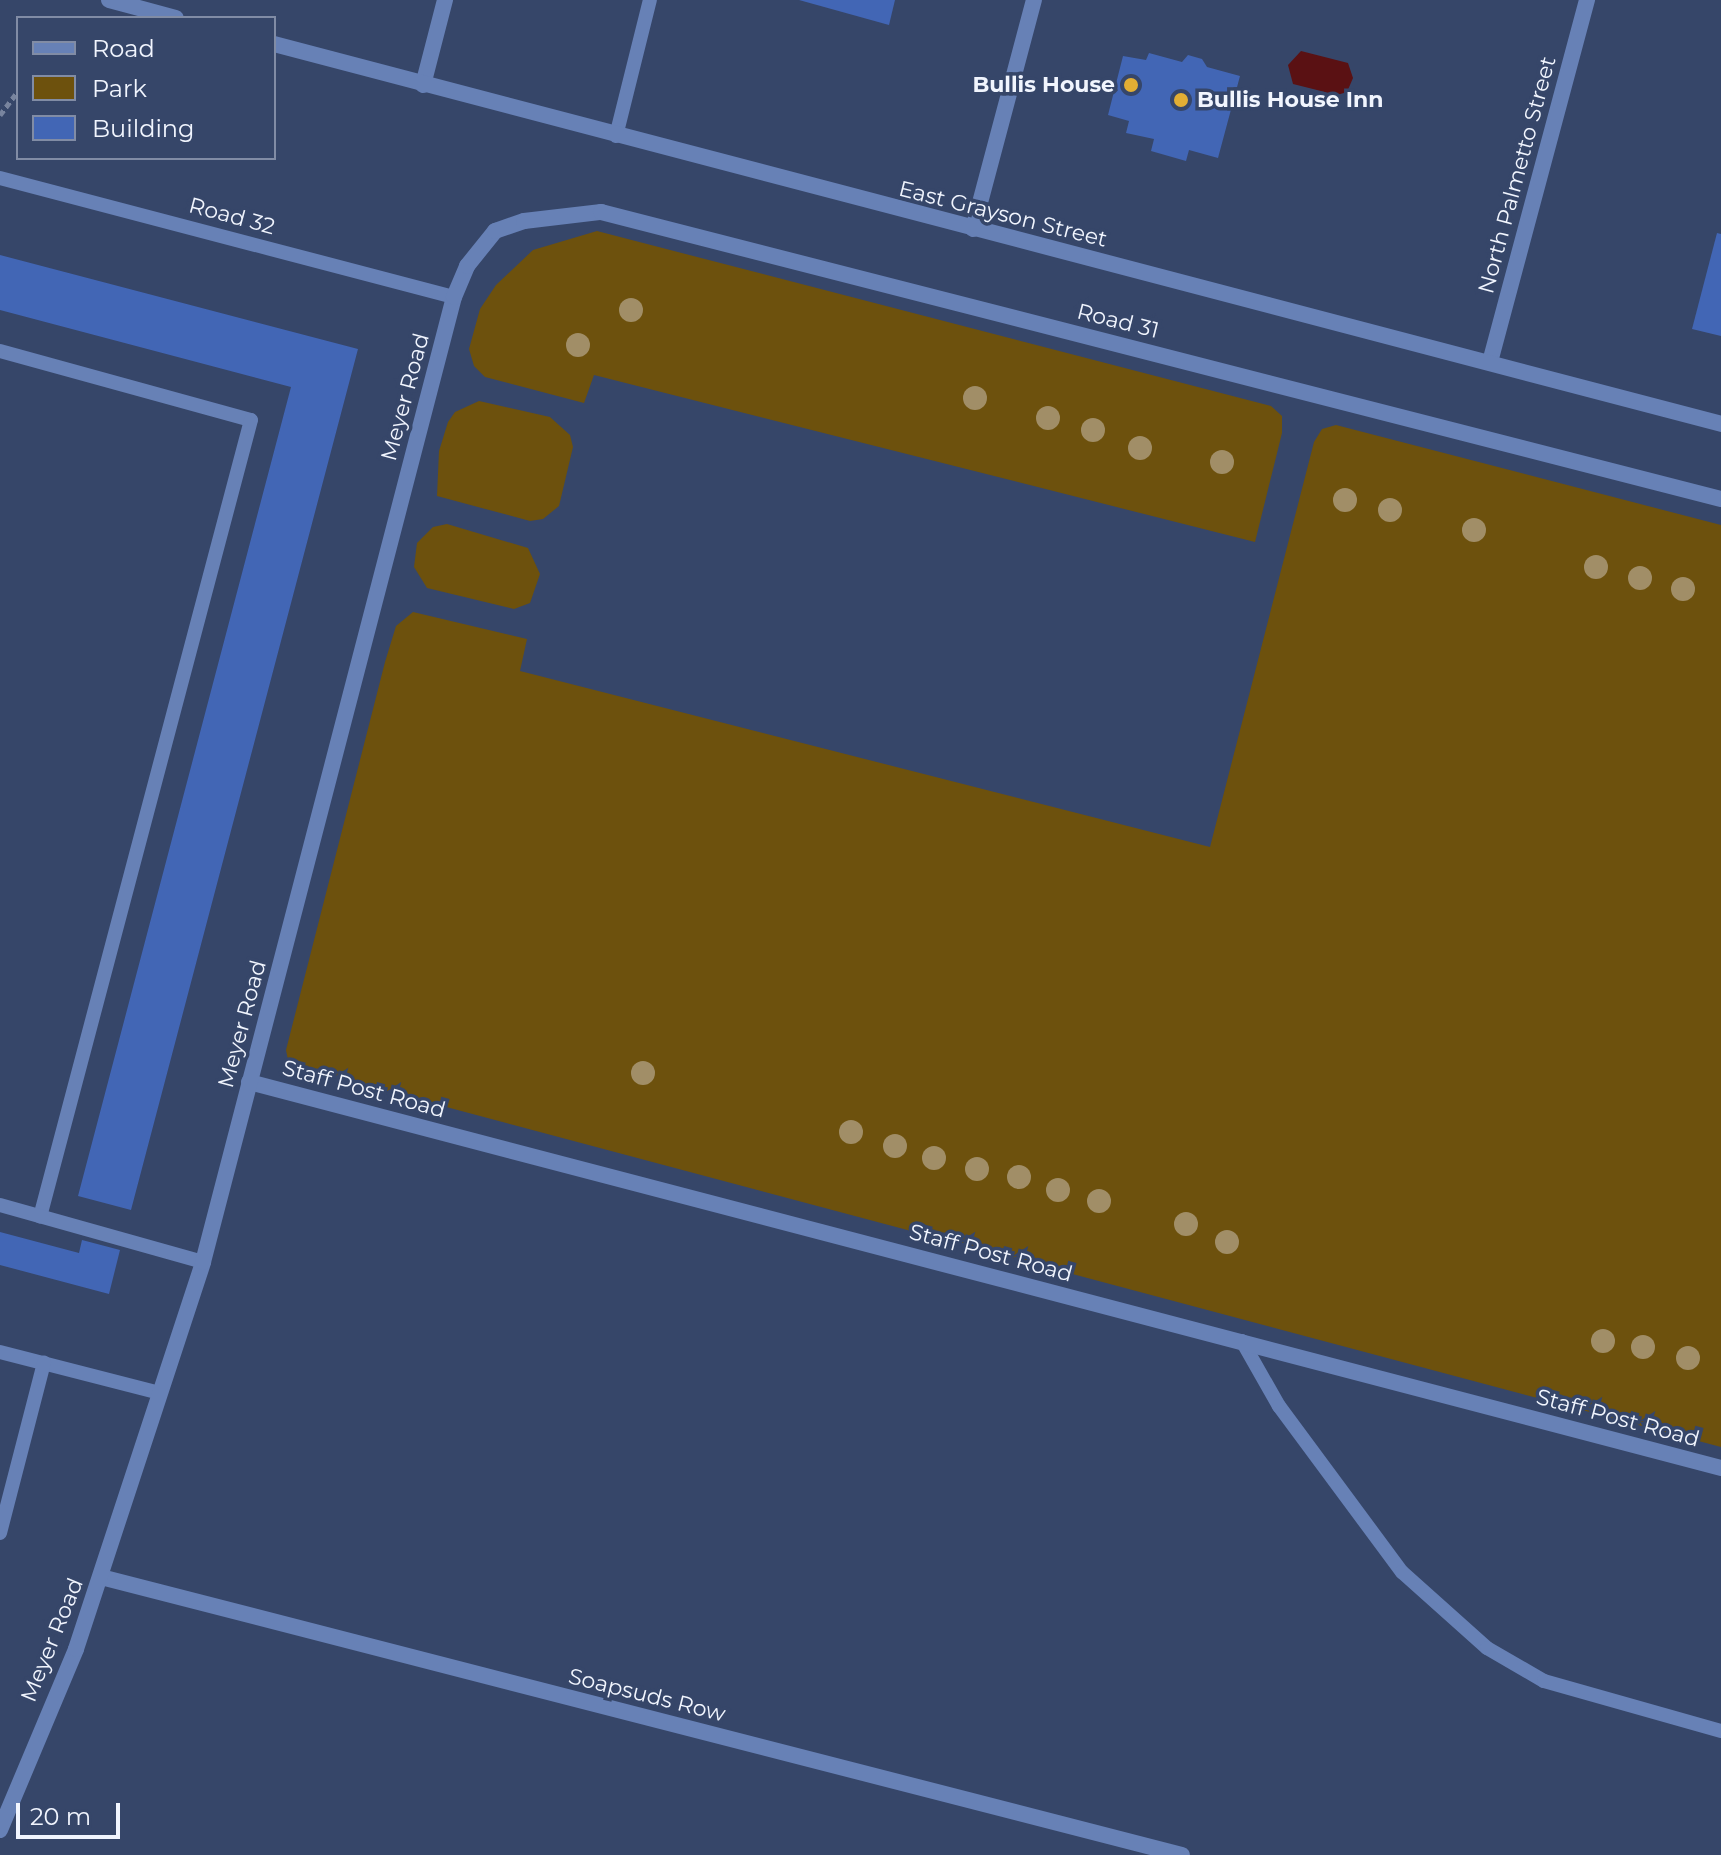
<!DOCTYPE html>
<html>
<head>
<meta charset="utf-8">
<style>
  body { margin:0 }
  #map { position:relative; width:1721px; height:1855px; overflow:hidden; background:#364669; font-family:Montserrat,sans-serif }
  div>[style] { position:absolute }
  .green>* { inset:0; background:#6d510d }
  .water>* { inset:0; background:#5a1113 }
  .building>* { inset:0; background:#4266b5 }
  .path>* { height:5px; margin-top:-2.5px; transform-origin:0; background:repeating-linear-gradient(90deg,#78849e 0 6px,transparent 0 10px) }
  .service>* { height:14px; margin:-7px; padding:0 7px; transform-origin:7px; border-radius:7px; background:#6781b6 }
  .minor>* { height:16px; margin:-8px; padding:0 8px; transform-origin:8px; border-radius:8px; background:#6781b6 }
  .tertiary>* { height:16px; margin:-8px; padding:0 8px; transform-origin:8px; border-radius:8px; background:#6781b6 }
  .trees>* { width:24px; height:24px; margin:-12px; border-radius:50%; background:#a18e67 }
  .dots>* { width:22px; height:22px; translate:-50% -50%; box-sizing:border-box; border:4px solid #364669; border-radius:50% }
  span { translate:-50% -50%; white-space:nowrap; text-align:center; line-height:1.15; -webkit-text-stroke:7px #364669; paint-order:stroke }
  .poi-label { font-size:22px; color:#f1f5fe; font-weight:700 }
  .right { translate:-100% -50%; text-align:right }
  .left { translate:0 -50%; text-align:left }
  .street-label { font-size:22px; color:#f1f5fe }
  .legend { position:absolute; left:16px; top:16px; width:260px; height:144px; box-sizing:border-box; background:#364669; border:2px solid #818ca5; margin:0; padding:10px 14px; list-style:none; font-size:24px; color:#f1f5fe }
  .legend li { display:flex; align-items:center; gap:16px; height:40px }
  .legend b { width:40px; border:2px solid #818ca5 }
  .scale { position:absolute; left:16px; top:1803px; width:104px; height:36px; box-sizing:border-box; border:4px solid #f1f5fe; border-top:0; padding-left:10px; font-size:24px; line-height:28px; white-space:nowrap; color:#f1f5fe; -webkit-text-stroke:6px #364669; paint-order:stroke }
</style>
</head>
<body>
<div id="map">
  <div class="green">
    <i style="clip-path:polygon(597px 231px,1271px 406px,1282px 416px,1282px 433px,1255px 542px,594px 375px,584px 403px,485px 377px,474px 366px,469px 349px,480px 309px,496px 285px,533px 250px)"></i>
    <i style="clip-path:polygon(479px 401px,550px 417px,570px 435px,573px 447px,559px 506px,543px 519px,530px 521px,437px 496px,439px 451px,448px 422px,455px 412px)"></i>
    <i style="clip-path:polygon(1336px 425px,1721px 525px,1721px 1447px,289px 1065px,286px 1050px,385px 662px,396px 626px,413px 612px,527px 639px,520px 671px,1210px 847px,1314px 442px,1322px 429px)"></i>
    <i style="clip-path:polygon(447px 524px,528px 548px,540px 574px,530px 603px,514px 609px,427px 588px,414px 567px,417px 543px,433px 527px)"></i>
  </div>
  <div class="water">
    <i style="clip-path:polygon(1301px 51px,1348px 63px,1353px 78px,1347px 92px,1337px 95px,1293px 84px,1288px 65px)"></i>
  </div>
  <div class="building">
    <i style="clip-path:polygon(799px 0,895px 0,889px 25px)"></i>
    <i style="clip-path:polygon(1149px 53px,1182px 62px,1188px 55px,1202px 59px,1207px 67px,1240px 76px,1218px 158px,1189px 150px,1186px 161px,1151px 151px,1154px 139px,1126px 133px,1129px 121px,1108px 115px,1123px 56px,1146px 60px)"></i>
    <i style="clip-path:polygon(1717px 233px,1721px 234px,1721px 336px,1692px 329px)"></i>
    <i style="clip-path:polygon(0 255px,358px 349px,131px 1210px,78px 1196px,291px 387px,0 310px)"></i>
    <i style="clip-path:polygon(0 1232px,79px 1253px,82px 1240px,120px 1250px,109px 1294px,0 1265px)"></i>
  </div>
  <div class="path">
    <i style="left:0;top:115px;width:30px;rotate:-53deg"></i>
  </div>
  <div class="service">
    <i style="left:616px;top:136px;width:140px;rotate:-76deg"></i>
    <i style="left:0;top:178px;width:469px;rotate:14.7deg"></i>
    <i style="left:0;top:351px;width:260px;rotate:15.4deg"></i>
    <i style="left:251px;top:420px;width:824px;rotate:104.83deg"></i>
    <i style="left:0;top:1205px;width:211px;rotate:15.7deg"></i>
    <i style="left:1242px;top:1341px;width:75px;rotate:60.4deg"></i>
    <i style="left:1279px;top:1406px;width:207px;rotate:53.5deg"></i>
    <i style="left:1402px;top:1572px;width:114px;rotate:41.8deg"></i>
    <i style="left:1487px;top:1648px;width:66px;rotate:30.1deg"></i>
    <i style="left:1544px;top:1681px;width:184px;rotate:15.8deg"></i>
    <i style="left:0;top:1352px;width:165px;rotate:14.4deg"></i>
    <i style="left:0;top:1533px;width:176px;rotate:-75.5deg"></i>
  </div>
  <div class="minor">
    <i style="left:423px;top:85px;width:88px;rotate:-75.5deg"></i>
    <i style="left:973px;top:229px;width:237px;rotate:-75.1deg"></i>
    <i style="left:1490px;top:362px;width:375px;rotate:-75deg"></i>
    <i style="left:249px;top:1082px;width:1522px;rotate:14.69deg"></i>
    <i style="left:101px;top:1577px;width:1116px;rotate:14.42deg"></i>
    <i style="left:0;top:1830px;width:196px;rotate:-67.2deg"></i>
    <i style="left:76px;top:1649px;width:407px;rotate:-71.8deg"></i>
    <i style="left:203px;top:1262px;width:997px;rotate:-75.42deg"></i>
    <i style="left:454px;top:297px;width:34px;rotate:-67deg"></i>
    <i style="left:467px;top:266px;width:45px;rotate:-51.3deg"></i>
    <i style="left:495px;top:231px;width:31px;rotate:-19deg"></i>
    <i style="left:524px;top:221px;width:78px;rotate:-6.7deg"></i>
    <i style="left:601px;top:212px;width:1156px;rotate:14.37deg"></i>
  </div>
  <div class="tertiary">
    <i style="left:109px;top:0;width:69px;rotate:15deg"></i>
    <i style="left:274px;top:44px;width:1496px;rotate:14.71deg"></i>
  </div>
  <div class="trees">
    <i style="left:631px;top:310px"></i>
    <i style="left:578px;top:345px"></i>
    <i style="left:975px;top:398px"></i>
    <i style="left:1048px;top:418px"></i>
    <i style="left:1093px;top:430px"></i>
    <i style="left:1140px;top:448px"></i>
    <i style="left:1222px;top:462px"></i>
    <i style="left:1345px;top:500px"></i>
    <i style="left:1390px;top:510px"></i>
    <i style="left:1474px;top:530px"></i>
    <i style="left:1596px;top:567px"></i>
    <i style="left:1640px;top:578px"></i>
    <i style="left:1683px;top:589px"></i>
    <i style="left:643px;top:1073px"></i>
    <i style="left:851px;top:1132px"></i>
    <i style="left:895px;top:1146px"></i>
    <i style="left:934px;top:1158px"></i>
    <i style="left:977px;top:1169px"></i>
    <i style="left:1019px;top:1177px"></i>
    <i style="left:1058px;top:1190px"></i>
    <i style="left:1099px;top:1201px"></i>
    <i style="left:1186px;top:1224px"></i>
    <i style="left:1227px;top:1242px"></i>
    <i style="left:1603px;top:1341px"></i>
    <i style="left:1643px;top:1347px"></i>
    <i style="left:1688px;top:1358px"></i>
  </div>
  <div class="dots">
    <i style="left:1131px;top:85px;background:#e2ae34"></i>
    <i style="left:1181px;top:100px;background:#e2ae34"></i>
  </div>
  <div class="poi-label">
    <span class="right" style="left:1115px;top:85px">Bullis House</span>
    <span class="left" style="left:1197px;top:100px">Bullis House Inn</span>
  </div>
  <div class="street-label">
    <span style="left:1517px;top:175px;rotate:-75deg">North Palmetto Street</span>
    <span style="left:1003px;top:214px;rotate:14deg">East Grayson Street</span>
    <span style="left:232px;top:216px;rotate:15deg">Road 32</span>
    <span style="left:1118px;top:321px;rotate:14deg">Road 31</span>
    <span style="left:405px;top:397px;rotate:-75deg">Meyer Road</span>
    <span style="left:242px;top:1024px;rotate:-75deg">Meyer Road</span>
    <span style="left:364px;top:1089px;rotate:15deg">Staff Post Road</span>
    <span style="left:991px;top:1253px;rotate:15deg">Staff Post Road</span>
    <span style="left:1618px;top:1418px;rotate:15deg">Staff Post Road</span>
    <span style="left:52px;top:1640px;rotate:-68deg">Meyer Road</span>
    <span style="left:647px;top:1695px;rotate:14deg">Soapsuds Row</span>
  </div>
  <ul class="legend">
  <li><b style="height:10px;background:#6781b6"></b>Road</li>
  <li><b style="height:22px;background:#6d510d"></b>Park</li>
  <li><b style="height:22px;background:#4266b5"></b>Building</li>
  </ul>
  <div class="scale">20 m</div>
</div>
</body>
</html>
